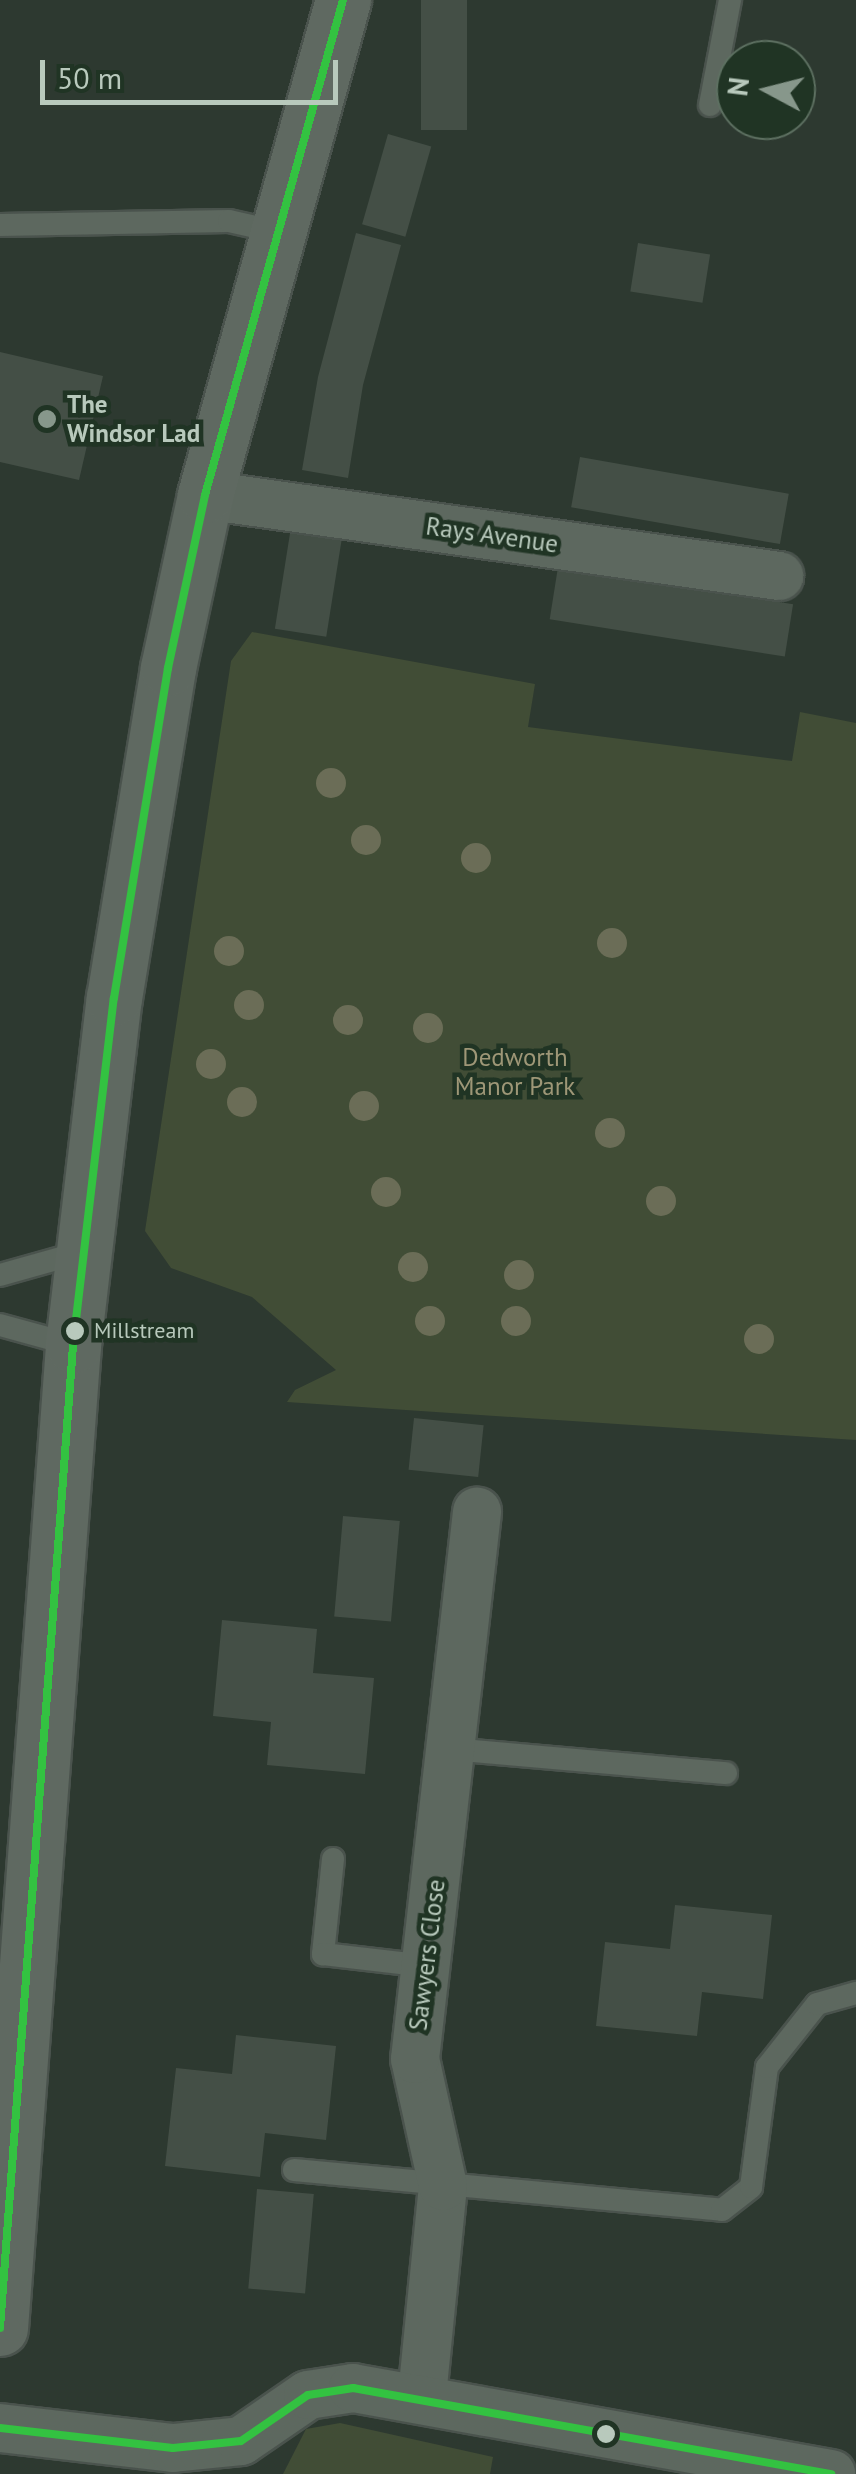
<!DOCTYPE html>
<html>
<head>
<meta charset="utf-8">
<style>
  body { margin:0 }
  #map { position:relative; width:856px; height:2474px; overflow:hidden; background:#2d3930; font-family:"PT Sans",sans-serif }
  div>[style] { position:absolute }
  .green>* { inset:0; background:#414d36 }
  .building>* { inset:0; background:#444f46; transform-origin:0 0 }
  .roads { filter:drop-shadow(2px 0 #4a534d) drop-shadow(-2px 0 #4a534d) drop-shadow(0 2px #4a534d) drop-shadow(0 -2px #4a534d) }
  .lane>* { height:22px; margin:-11px; padding:0 11px; transform-origin:11px; border-radius:11px; background:#5d685f }
  .street>* { height:48px; margin:-24px; padding:0 24px; transform-origin:24px; border-radius:24px; background:#5d685f }
  .primary>* { height:55px; margin:-27.5px; padding:0 27.5px; transform-origin:27.5px; border-radius:27.5px; background:#5f6961 }
  .bus-1>* { height:8px; margin:-4px; padding:0 4px; transform-origin:4px; border-radius:4px; background:#33c241 }
  .trees>* { width:30px; height:30px; margin:-15px; border-radius:50%; background:#6b6d57 }
  .dots>* { width:28px; height:28px; translate:-50% -50%; box-sizing:border-box; border:5px solid #203424; border-radius:50% }
  span { translate:-50% -50%; white-space:nowrap; text-align:center; line-height:1.15; -webkit-text-stroke:9px #203424; paint-order:stroke }
  .bus-label { font-size:22px; color:#b8c9bc }
  .left { translate:0 -50%; text-align:left }
  .poi-label { font-size:25px; color:#b8c9bc; font-weight:700 }
  .street-label { font-size:25px; color:#b8c9bc }
  .park-label { font-size:25px; color:#9e9777 }
  .north { position:absolute; left:716px; top:40px; width:100px; height:100px; box-sizing:border-box; background:#203424; border:2px solid #5d7061; border-radius:50%; rotate:277deg; font-size:28px; font-weight:700; line-height:40px; text-align:center; color:#b8c9bc }
  .north::after { content:''; display:block; margin:auto; width:35px; height:45px; background:#87978b; clip-path:polygon(50% 0,100% 100%,50% 72%,0 100%) }
  .scale { position:absolute; left:40px; top:60px; width:298px; height:45px; box-sizing:border-box; border:5px solid #b8c9bc; border-top:0; padding-left:12px; font-size:30px; line-height:35px; white-space:nowrap; color:#b8c9bc; -webkit-text-stroke:8px #203424; paint-order:stroke }
</style>
</head>
<body>
<div id="map">
  <div class="green">
    <i style="clip-path:polygon(252px 632px,535px 684px,528px 727px,792px 761px,800px 712px,856px 723px,856px 1440px,287px 1402px,295px 1390px,336px 1370px,252px 1297px,171px 1268px,145px 1231px,231px 661px)"></i>
    <i style="clip-path:polygon(340px 2423px,493px 2457px,490px 2474px,283px 2474px,306px 2429px)"></i>
  </div>
  <div class="building">
    <i style="left:421px;top:0;width:46px;height:130px"></i>
    <i style="left:388px;top:134px;width:45px;height:94px;rotate:16deg"></i>
    <i style="clip-path:polygon(356px 233px,401px 245px,363px 385px,348px 478px,302px 470px,318px 377px)"></i>
    <i style="left:638px;top:243px;width:73px;height:49px;rotate:9deg"></i>
    <i style="clip-path:polygon(0 352px,103px 376px,79px 480px,0 462px)"></i>
    <i style="left:580px;top:457px;width:212px;height:51px;rotate:10deg"></i>
    <i style="left:291px;top:527px;width:52px;height:103px;rotate:9deg"></i>
    <i style="left:558px;top:567px;width:238px;height:53px;rotate:9deg"></i>
    <i style="left:414px;top:1418px;width:70px;height:52px;rotate:6deg"></i>
    <i style="left:343px;top:1516px;width:57px;height:101px;rotate:5deg"></i>
    <i style="clip-path:polygon(222px 1620px,317px 1629px,313px 1673px,374px 1678px,365px 1774px,267px 1765px,271px 1722px,213px 1716px)"></i>
    <i style="clip-path:polygon(675px 1905px,772px 1915px,763px 1999px,702px 1992px,697px 2036px,596px 2026px,605px 1942px,670px 1949px)"></i>
    <i style="clip-path:polygon(236px 2035px,336px 2046px,326px 2140px,265px 2133px,260px 2177px,165px 2166px,176px 2068px,232px 2074px)"></i>
    <i style="left:257px;top:2189px;width:57px;height:100px;rotate:5deg"></i>
  </div>
  <div class="roads">
    <div class="lane">
      <i style="left:710px;top:105px;width:107px;rotate:-79.2deg"></i>
      <i style="left:0;top:225px;width:229px;rotate:-1deg"></i>
      <i style="left:229px;top:221px;width:50px;rotate:12.7deg"></i>
      <i style="left:0;top:1275px;width:85px;rotate:-15.7deg"></i>
      <i style="left:0;top:1325px;width:76px;rotate:15.3deg"></i>
      <i style="left:450px;top:1749px;width:277px;rotate:5deg"></i>
      <i style="left:333px;top:1859px;width:96px;rotate:96deg"></i>
      <i style="left:323px;top:1954px;width:104px;rotate:6.6deg"></i>
      <i style="left:294px;top:2170px;width:430px;rotate:5.3deg"></i>
      <i style="left:722px;top:2210px;width:37px;rotate:-38deg"></i>
      <i style="left:751px;top:2187px;width:121px;rotate:-82.4deg"></i>
      <i style="left:767px;top:2067px;width:80px;rotate:-51.6deg"></i>
      <i style="left:817px;top:2004px;width:41px;rotate:-15.8deg"></i>
    </div>
    <div class="street">
      <i style="left:205px;top:495px;width:580px;rotate:8.03deg"></i>
      <i style="left:422px;top:2396px;width:211px;rotate:-84.3deg"></i>
      <i style="left:443px;top:2186px;width:130px;rotate:-102.4deg"></i>
      <i style="left:415px;top:2059px;width:551px;rotate:-83.53deg"></i>
      <i style="left:0;top:2428px;width:174px;rotate:6.6deg"></i>
      <i style="left:173px;top:2448px;width:68px;rotate:-5.9deg"></i>
      <i style="left:241px;top:2441px;width:81px;rotate:-34.5deg"></i>
      <i style="left:308px;top:2395px;width:46px;rotate:-8.8deg"></i>
      <i style="left:353px;top:2388px;width:486px;rotate:10.2deg"></i>
    </div>
    <div class="primary">
      <i style="left:0;top:2328px;width:986px;rotate:-85.75deg"></i>
      <i style="left:73px;top:1345px;width:349px;rotate:-83.3deg"></i>
      <i style="left:114px;top:998px;width:334px;rotate:-80.7deg"></i>
      <i style="left:168px;top:668px;width:177px;rotate:-77.9deg"></i>
      <i style="left:205px;top:495px;width:514px;rotate:-74.42deg"></i>
    </div>
  </div>
  <div class="bus-1">
    <i style="left:0;top:2328px;width:986px;rotate:-85.75deg"></i>
    <i style="left:73px;top:1345px;width:349px;rotate:-83.3deg"></i>
    <i style="left:114px;top:998px;width:334px;rotate:-80.7deg"></i>
    <i style="left:168px;top:668px;width:177px;rotate:-77.9deg"></i>
    <i style="left:205px;top:495px;width:514px;rotate:-74.42deg"></i>
    <i style="left:0;top:2428px;width:174px;rotate:6.6deg"></i>
    <i style="left:173px;top:2448px;width:68px;rotate:-5.9deg"></i>
    <i style="left:241px;top:2441px;width:81px;rotate:-34.5deg"></i>
    <i style="left:308px;top:2395px;width:46px;rotate:-8.8deg"></i>
    <i style="left:353px;top:2388px;width:486px;rotate:10.2deg"></i>
  </div>
  <div class="trees">
    <i style="left:331px;top:783px"></i>
    <i style="left:366px;top:840px"></i>
    <i style="left:476px;top:858px"></i>
    <i style="left:612px;top:943px"></i>
    <i style="left:229px;top:951px"></i>
    <i style="left:249px;top:1005px"></i>
    <i style="left:348px;top:1020px"></i>
    <i style="left:428px;top:1028px"></i>
    <i style="left:211px;top:1064px"></i>
    <i style="left:242px;top:1102px"></i>
    <i style="left:364px;top:1106px"></i>
    <i style="left:610px;top:1133px"></i>
    <i style="left:386px;top:1192px"></i>
    <i style="left:661px;top:1201px"></i>
    <i style="left:413px;top:1267px"></i>
    <i style="left:519px;top:1275px"></i>
    <i style="left:430px;top:1321px"></i>
    <i style="left:516px;top:1321px"></i>
    <i style="left:759px;top:1339px"></i>
  </div>
  <div class="dots">
    <i style="left:47px;top:419px;background:#87978b"></i>
    <i style="left:75px;top:1331px;background:#b8c9bc"></i>
    <i style="left:606px;top:2434px;background:#b8c9bc"></i>
  </div>
  <div class="bus-label">
    <span class="left" style="left:94px;top:1331px">Millstream</span>
  </div>
  <div class="poi-label">
    <span class="left" style="left:67px;top:419px">The<br>Windsor Lad</span>
  </div>
  <div class="street-label">
    <span style="left:492px;top:535px;rotate:8deg">Rays Avenue</span>
    <span style="left:427px;top:1955px;rotate:-83deg">Sawyers Close</span>
  </div>
  <div class="park-label">
    <span style="left:515px;top:1072px">Dedworth<br>Manor Park</span>
  </div>
  <div class="north">N</div>
  <div class="scale">50 m</div>
</div>
</body>
</html>
